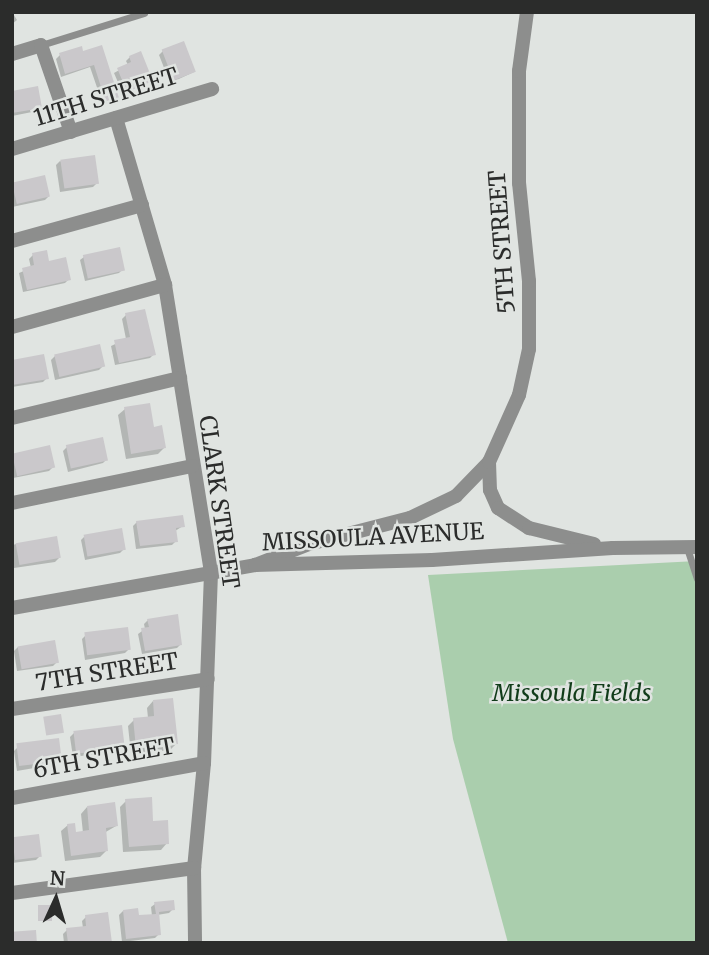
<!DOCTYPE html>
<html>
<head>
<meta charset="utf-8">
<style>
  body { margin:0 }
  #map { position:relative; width:709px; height:955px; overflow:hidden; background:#e0e4e1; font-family:Merriweather,serif }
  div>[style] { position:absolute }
  .green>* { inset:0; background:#aacead }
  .shadow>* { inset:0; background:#0003 }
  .building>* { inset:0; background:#cac8cb; transform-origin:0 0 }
  .lane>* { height:7px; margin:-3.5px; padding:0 3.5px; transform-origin:3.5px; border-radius:3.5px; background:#8d8e8d }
  .street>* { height:14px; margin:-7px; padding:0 7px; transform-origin:7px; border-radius:7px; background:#8d8e8d }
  span { translate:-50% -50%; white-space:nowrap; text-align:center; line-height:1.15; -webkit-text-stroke:5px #e0e4e1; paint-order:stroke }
  .street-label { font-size:23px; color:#2b2c2b }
  .park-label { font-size:23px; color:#113c1a; font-style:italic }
  .frame { position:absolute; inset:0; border:14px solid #2b2c2b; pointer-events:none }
  .north { position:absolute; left:21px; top:864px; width:70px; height:70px; -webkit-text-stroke:5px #e0e4e1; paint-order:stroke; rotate:4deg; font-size:19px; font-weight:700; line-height:28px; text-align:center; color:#2b2c2b }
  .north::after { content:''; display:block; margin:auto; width:24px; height:32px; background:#2b2c2b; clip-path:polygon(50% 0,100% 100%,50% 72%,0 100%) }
</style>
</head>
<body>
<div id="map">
  <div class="green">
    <i style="clip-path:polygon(697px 561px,697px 943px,508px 943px,453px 739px,428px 575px)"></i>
  </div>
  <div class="shadow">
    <i style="clip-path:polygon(12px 12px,17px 20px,12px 24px)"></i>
    <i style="clip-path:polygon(101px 47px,117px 98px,103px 105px,90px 67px,61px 77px,56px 59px,60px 55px,82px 53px)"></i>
    <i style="clip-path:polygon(163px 51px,194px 72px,170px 83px,159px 55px)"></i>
    <i style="clip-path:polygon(130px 57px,151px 80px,123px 94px,114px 73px,128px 65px,126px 61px)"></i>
    <i style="clip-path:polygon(12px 93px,40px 107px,37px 111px,12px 116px)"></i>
    <i style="clip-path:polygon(60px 161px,97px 183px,93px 187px,60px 192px,56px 165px)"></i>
    <i style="clip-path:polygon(12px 184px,49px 196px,45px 200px,12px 207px)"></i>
    <i style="clip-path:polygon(33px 255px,48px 263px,69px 279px,65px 283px,23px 292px,19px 273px,31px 268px,29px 259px)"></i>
    <i style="clip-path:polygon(84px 257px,123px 269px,119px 273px,85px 281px,80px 260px)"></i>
    <i style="clip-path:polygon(126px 315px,154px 354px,150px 358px,115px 365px,111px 346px,126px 339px,122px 319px)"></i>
    <i style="clip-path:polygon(55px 356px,103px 366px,99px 370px,55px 380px,51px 360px)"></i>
    <i style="clip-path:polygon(12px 362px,47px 378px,43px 382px,12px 387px)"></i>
    <i style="clip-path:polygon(125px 409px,152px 429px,164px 448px,158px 454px,126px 459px,118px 415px)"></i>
    <i style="clip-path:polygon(67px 447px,107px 459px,103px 463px,68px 472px,63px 451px)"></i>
    <i style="clip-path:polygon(13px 454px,53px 467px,49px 471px,13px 478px)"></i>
    <i style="clip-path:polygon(137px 522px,183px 526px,175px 531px,176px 541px,172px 545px,136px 549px,133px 526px)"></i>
    <i style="clip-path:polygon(85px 536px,124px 549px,120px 553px,85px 560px,81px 540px)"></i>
    <i style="clip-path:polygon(15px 544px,59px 558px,55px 562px,14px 568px,12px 547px)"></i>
    <i style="clip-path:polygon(148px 620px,181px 644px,177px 648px,142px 654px,138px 634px,145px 629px,144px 624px)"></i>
    <i style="clip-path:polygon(86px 635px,129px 649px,125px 653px,85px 660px,82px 639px)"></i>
    <i style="clip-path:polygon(18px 647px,57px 662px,53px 666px,17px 671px,14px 651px)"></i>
    <i style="clip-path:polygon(153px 701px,176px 744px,170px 750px,131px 754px,128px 726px,134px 720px,148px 718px,147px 708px)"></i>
    <i style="clip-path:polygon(74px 733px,123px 747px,119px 751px,73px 757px,70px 737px)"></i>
    <i style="clip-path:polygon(18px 747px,60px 761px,57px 764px,17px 771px,14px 751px)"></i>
    <i style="clip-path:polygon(126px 801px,167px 843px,161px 850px,123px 852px,120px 807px)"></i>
    <i style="clip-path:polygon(87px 807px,116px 826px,104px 833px,106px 851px,100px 857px,65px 861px,61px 831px,68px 825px,75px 834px,83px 833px,81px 814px)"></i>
    <i style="clip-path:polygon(12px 839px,40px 856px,36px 860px,12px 863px)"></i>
    <i style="clip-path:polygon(155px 904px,173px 909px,169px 913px,157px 915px,159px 934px,155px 938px,122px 942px,119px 915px,123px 911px,138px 917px,152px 916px,151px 907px)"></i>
    <i style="clip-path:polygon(86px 917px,110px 943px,64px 943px,63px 934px,67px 930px,83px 928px,82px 921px)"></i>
  </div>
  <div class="building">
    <i style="left:184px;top:41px;width:33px;height:24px;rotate:69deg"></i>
    <i style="clip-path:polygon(102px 45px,119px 98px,106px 103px,94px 65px,65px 74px,59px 53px,82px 46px,83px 51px)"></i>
    <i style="clip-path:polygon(141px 51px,153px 81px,127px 92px,117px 68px,131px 62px,129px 56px)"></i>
    <i style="clip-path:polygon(38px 86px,42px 108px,12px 113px,12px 91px)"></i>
    <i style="left:95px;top:155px;width:29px;height:35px;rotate:82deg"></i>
    <i style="left:45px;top:175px;width:22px;height:34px;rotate:77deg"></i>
    <i style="left:120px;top:247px;width:24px;height:38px;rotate:78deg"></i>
    <i style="clip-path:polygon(47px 250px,49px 261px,66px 257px,71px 280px,27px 290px,22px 268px,34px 265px,32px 253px)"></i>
    <i style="clip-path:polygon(145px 309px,156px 355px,119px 363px,114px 340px,130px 337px,125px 313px)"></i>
    <i style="left:100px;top:344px;width:23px;height:47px;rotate:77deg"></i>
    <i style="clip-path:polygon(44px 354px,49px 379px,12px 385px,12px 360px)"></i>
    <i style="clip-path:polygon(150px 403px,154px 427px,162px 425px,166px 448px,131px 454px,124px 407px)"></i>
    <i style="left:103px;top:437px;width:24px;height:38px;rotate:78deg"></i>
    <i style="left:50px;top:445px;width:23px;height:39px;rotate:77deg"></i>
    <i style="clip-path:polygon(183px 515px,185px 527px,176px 528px,178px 542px,140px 546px,136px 521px)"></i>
    <i style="left:122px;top:528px;width:22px;height:39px;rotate:80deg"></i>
    <i style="left:57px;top:536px;width:22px;height:42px;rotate:80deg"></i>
    <i style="clip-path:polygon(178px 614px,182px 645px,145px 651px,141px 628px,149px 627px,147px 619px)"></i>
    <i style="left:128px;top:627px;width:23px;height:44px;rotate:83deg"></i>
    <i style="left:55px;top:640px;width:23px;height:38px;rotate:80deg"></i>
    <i style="clip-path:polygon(173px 698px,178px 744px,136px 748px,133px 718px,154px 716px,153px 700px)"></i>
    <i style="left:61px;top:714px;width:19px;height:18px;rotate:81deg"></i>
    <i style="left:122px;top:725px;width:23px;height:49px;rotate:83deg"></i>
    <i style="left:59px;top:738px;width:23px;height:43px;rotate:83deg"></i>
    <i style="clip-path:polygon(152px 797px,153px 821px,168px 820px,169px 844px,129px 847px,125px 799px)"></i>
    <i style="clip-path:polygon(115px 802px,118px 826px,106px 828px,108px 851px,71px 856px,67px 824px,75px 823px,76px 832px,89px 830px,87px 806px)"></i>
    <i style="left:39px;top:834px;width:23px;height:27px;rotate:83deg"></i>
    <i style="clip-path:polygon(174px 900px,175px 910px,159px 912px,161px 935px,126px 939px,123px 910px,138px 908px,139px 915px,156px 914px,154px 902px)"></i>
    <i style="left:38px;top:905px;width:14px;height:16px"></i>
    <i style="clip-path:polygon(108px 912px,112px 943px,68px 943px,66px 928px,86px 926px,85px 915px)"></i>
    <i style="left:36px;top:930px;width:13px;height:24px;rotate:86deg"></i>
  </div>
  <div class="lane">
    <i style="left:41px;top:45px;width:108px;rotate:-17.3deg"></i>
    <i style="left:687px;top:548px;width:32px;rotate:72deg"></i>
  </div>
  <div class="street">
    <i style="left:12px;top:54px;width:30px;rotate:-17deg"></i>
    <i style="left:41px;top:45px;width:92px;rotate:71deg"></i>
    <i style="left:116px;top:118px;width:174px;rotate:73.6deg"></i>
    <i style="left:165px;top:285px;width:292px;rotate:80.9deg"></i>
    <i style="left:211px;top:573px;width:190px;rotate:92.1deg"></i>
    <i style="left:204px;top:763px;width:105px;rotate:95.4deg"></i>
    <i style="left:194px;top:868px;width:75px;rotate:89.2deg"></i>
    <i style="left:12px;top:149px;width:209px;rotate:-16.7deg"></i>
    <i style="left:12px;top:241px;width:135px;rotate:-15.5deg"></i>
    <i style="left:12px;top:327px;width:159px;rotate:-15.4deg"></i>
    <i style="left:12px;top:418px;width:173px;rotate:-13.4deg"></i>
    <i style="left:489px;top:462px;width:28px;rotate:88deg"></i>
    <i style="left:490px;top:490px;width:20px;rotate:66deg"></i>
    <i style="left:498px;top:508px;width:37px;rotate:33deg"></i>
    <i style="left:529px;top:528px;width:67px;rotate:13.8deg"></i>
    <i style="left:12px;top:503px;width:184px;rotate:-11.6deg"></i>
    <i style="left:255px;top:565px;width:58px;rotate:-21.3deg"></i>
    <i style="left:309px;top:544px;width:104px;rotate:-14.4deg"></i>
    <i style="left:410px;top:518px;width:51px;rotate:-25.6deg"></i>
    <i style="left:456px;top:496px;width:47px;rotate:-45.9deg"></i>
    <i style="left:489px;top:462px;width:73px;rotate:-65.9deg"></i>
    <i style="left:519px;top:395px;width:47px;rotate:-77.7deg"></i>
    <i style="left:529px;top:349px;width:68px;rotate:-90deg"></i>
    <i style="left:529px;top:281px;width:99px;rotate:-95.8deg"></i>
    <i style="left:519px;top:183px;width:112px;rotate:-90deg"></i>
    <i style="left:519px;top:71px;width:60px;rotate:-82.3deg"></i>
    <i style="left:12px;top:608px;width:247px;rotate:-10deg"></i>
    <i style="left:255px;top:565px;width:177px;rotate:-1.6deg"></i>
    <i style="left:432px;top:560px;width:181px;rotate:-3.8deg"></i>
    <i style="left:613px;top:548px;width:84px;rotate:-0.7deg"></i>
    <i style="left:12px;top:709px;width:198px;rotate:-8.7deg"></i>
    <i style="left:12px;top:798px;width:195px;rotate:-10.3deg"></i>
    <i style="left:12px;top:893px;width:184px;rotate:-7.8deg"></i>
  </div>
  <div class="street-label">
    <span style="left:106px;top:97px;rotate:-17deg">11TH STREET</span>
    <span style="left:502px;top:242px;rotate:-94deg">5TH STREET</span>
    <span style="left:219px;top:502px;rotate:82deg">CLARK STREET</span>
    <span style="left:373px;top:537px;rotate:-3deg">MISSOULA AVENUE</span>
    <span style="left:107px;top:672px;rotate:-9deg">7TH STREET</span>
    <span style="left:104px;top:758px;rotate:-10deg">6TH STREET</span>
  </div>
  <div class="park-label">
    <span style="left:572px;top:693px">Missoula Fields</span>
  </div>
  <div class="frame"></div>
  <div class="north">N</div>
</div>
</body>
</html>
